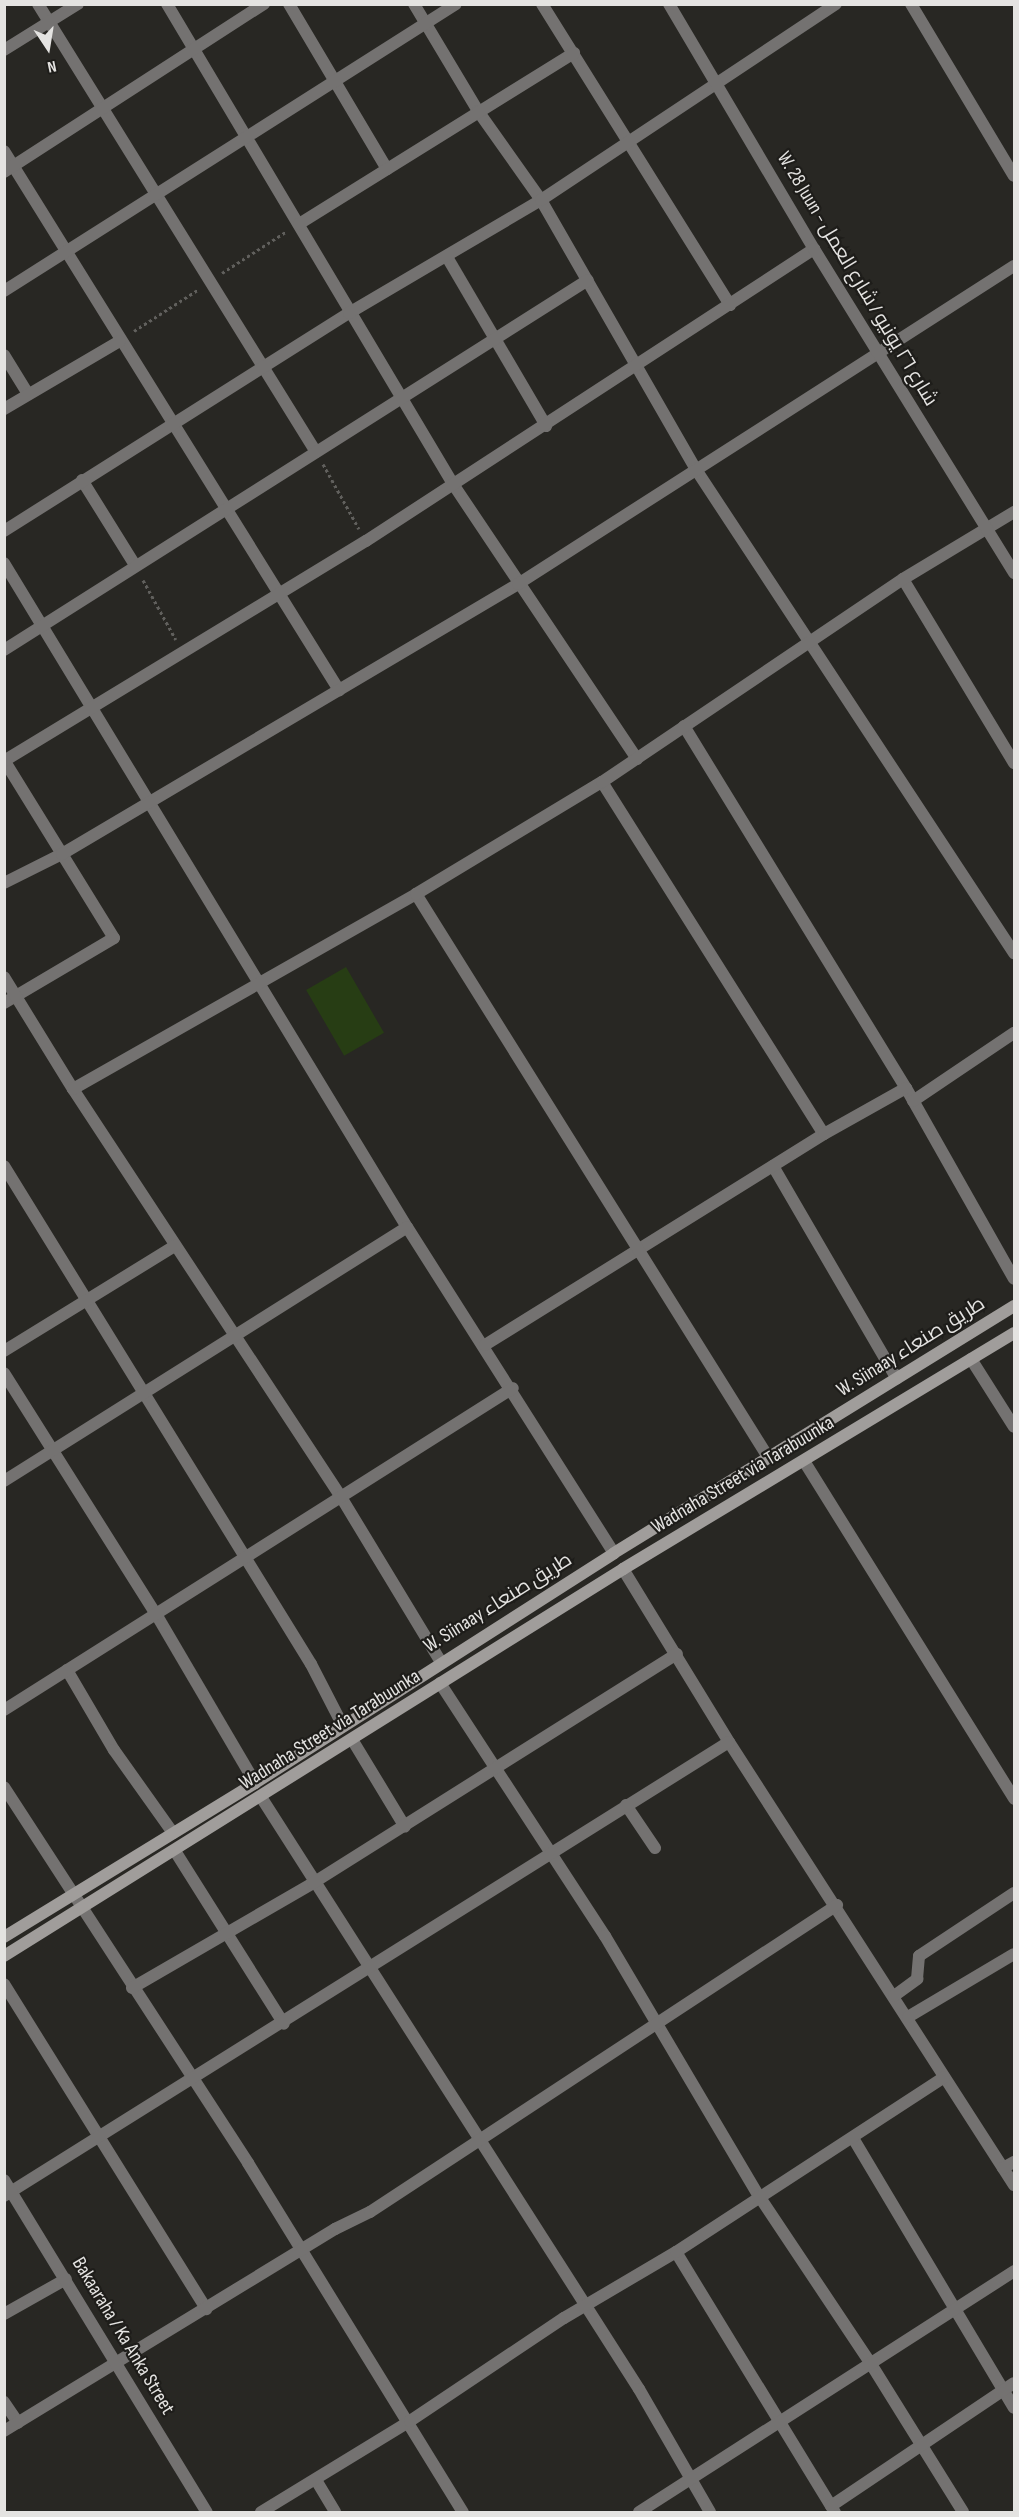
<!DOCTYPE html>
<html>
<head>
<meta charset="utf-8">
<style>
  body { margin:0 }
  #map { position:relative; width:1019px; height:2517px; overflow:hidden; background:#282723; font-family:"Sofia Sans Condensed",Cairo,sans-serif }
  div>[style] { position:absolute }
  .green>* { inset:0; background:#273d14; transform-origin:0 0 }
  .path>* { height:3px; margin-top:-1.5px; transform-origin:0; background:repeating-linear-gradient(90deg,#61605d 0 3px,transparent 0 6px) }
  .minor>* { height:12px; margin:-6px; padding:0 6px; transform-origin:6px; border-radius:6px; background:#747271 }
  .tertiary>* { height:12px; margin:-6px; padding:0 6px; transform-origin:6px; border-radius:6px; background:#747271 }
  .secondary>* { height:12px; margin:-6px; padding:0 6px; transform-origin:6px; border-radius:6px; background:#a09d9b }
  span { translate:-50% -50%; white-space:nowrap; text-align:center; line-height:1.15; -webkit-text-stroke:4.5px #1e1d1a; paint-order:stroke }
  .street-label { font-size:20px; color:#e4e3e1 }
  .frame { position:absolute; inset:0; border:6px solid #e4e3e1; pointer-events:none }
  .north { position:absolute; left:18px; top:18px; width:60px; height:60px; -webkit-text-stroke:4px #1e1d1a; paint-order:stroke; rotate:168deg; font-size:16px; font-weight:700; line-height:24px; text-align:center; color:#e4e3e1 }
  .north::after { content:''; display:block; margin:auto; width:21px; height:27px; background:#e4e3e1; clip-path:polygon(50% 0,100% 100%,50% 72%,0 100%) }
</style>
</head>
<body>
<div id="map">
  <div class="green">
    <i style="left:346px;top:967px;width:76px;height:46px;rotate:60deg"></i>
  </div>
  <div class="path">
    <i style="left:222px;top:273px;width:77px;rotate:-32.9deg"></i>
    <i style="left:134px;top:331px;width:77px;rotate:-32.9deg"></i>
    <i style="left:323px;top:464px;width:74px;rotate:61deg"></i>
    <i style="left:143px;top:580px;width:68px;rotate:61.2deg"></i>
  </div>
  <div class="minor">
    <i style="left:38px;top:4px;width:527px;rotate:58.18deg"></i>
    <i style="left:167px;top:4px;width:559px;rotate:59.21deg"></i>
    <i style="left:453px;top:484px;width:331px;rotate:56.2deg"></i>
    <i style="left:289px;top:4px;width:192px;rotate:59.3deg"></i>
    <i style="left:414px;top:4px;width:125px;rotate:59.1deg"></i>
    <i style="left:478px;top:111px;width:109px;rotate:54.7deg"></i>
    <i style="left:541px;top:200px;width:309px;rotate:60.1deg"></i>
    <i style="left:695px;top:468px;width:581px;rotate:56.67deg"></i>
    <i style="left:542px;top:4px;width:355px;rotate:58deg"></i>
    <i style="left:911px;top:4px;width:200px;rotate:59.1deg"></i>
    <i style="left:4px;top:50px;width:87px;rotate:-31.9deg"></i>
    <i style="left:4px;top:151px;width:635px;rotate:58.14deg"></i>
    <i style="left:4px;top:172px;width:310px;rotate:-32.9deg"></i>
    <i style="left:299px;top:224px;width:324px;rotate:-31.9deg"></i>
    <i style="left:447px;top:257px;width:196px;rotate:59.6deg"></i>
    <i style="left:4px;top:291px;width:535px;rotate:-32.41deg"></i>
    <i style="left:4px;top:355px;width:46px;rotate:58.4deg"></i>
    <i style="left:4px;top:409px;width:134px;rotate:-30.4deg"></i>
    <i style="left:82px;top:480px;width:100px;rotate:58.1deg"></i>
    <i style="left:4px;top:531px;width:408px;rotate:-32.3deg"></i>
    <i style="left:349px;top:313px;width:223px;rotate:-30.5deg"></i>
    <i style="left:541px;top:200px;width:354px;rotate:-33.6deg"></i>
    <i style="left:4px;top:563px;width:777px;rotate:58.75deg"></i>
    <i style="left:407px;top:1227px;width:386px;rotate:57.6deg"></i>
    <i style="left:903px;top:579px;width:215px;rotate:58.9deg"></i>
    <i style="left:4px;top:650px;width:691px;rotate:-32.36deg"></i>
    <i style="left:684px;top:726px;width:425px;rotate:58.5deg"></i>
    <i style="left:906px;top:1088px;width:219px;rotate:60.5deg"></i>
    <i style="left:4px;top:760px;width:209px;rotate:58.3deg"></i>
    <i style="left:114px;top:938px;width:128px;rotate:149.4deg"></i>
    <i style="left:4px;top:761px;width:424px;rotate:-31.3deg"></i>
    <i style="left:366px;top:541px;width:535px;rotate:-33.1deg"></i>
    <i style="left:602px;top:782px;width:416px;rotate:57.8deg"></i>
    <i style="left:4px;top:883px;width:65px;rotate:-26.6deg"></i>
    <i style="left:62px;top:854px;width:530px;rotate:-30.63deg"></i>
    <i style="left:518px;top:584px;width:589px;rotate:-32.67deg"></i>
    <i style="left:4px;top:977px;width:132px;rotate:58.4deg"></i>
    <i style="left:73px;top:1089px;width:488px;rotate:56.7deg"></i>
    <i style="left:341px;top:1497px;width:193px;rotate:58.8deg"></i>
    <i style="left:73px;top:1089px;width:395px;rotate:-29.6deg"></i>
    <i style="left:913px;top:1101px;width:122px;rotate:-34deg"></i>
    <i style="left:4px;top:1166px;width:585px;rotate:58.35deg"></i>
    <i style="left:311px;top:1664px;width:70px;rotate:62.7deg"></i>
    <i style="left:773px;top:1166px;width:246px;rotate:59.8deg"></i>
    <i style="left:485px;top:1345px;width:399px;rotate:-31.9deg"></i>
    <i style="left:824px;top:1134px;width:94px;rotate:-29.3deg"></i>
    <i style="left:4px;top:1351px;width:201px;rotate:-31.6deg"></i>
    <i style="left:971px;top:1359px;width:80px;rotate:57.7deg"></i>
    <i style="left:4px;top:1373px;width:285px;rotate:57.8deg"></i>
    <i style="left:156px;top:1614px;width:196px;rotate:59.6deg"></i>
    <i style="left:768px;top:1457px;width:664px;rotate:-122.01deg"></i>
    <i style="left:416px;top:894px;width:217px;rotate:-31.1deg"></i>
    <i style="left:602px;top:782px;width:363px;rotate:-34deg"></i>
    <i style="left:903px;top:579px;width:130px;rotate:-31.1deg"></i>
    <i style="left:804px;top:1461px;width:398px;rotate:58.1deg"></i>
    <i style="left:4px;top:1481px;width:476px;rotate:-32.2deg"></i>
    <i style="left:623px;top:1569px;width:203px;rotate:58.5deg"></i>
    <i style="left:729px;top:1742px;width:527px;rotate:57.25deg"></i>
    <i style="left:67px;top:1670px;width:93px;rotate:59.6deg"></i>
    <i style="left:114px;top:1750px;width:102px;rotate:54.6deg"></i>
    <i style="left:440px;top:1683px;width:302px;rotate:56.9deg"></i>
    <i style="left:605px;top:1936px;width:302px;rotate:59.4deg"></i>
    <i style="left:759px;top:2196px;width:202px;rotate:56.3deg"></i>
    <i style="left:871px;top:2364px;width:174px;rotate:58.1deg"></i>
    <i style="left:4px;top:1710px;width:602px;rotate:-32.32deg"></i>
    <i style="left:353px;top:1741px;width:100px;rotate:58.8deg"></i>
    <i style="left:4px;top:1787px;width:448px;rotate:57deg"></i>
    <i style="left:248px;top:2163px;width:410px;rotate:58.4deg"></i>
    <i style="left:261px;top:1797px;width:702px;rotate:57.44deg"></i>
    <i style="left:639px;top:2389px;width:142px;rotate:60deg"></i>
    <i style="left:626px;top:1805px;width:52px;rotate:56deg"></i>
    <i style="left:175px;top:1851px;width:204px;rotate:57.8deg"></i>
    <i style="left:4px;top:1984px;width:383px;rotate:58.1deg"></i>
    <i style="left:132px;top:1988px;width:209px;rotate:-30.1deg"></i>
    <i style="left:313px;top:1883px;width:430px;rotate:-32.2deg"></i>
    <i style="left:894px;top:1996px;width:29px;rotate:-36deg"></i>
    <i style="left:917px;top:1979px;width:23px;rotate:-85deg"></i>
    <i style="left:919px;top:1956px;width:114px;rotate:-33.6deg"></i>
    <i style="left:908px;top:2017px;width:123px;rotate:-30.7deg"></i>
    <i style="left:853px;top:2138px;width:314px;rotate:59.2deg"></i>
    <i style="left:1003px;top:2168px;width:13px;rotate:-29deg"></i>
    <i style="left:4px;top:2196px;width:855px;rotate:-32.06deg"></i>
    <i style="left:676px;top:2252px;width:305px;rotate:58.6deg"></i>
    <i style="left:4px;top:2314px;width:71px;rotate:-29.4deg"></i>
    <i style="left:4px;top:2402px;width:25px;rotate:56deg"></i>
    <i style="left:4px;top:2431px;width:388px;rotate:-31.4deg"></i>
    <i style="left:335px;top:2229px;width:39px;rotate:-26deg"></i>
    <i style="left:370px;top:2212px;width:559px;rotate:-33.32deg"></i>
    <i style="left:316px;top:2480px;width:37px;rotate:59deg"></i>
    <i style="left:831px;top:2506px;width:220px;rotate:-33.9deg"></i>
    <i style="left:261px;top:2512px;width:175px;rotate:-31.4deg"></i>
    <i style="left:410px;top:2421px;width:185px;rotate:-33.8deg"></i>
    <i style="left:564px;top:2318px;width:130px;rotate:-30.5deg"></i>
    <i style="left:676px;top:2252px;width:320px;rotate:-33.1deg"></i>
    <i style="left:639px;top:2512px;width:446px;rotate:-32.7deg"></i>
  </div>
  <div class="tertiary">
    <i style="left:669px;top:4px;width:285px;rotate:59.4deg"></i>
    <i style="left:814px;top:249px;width:381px;rotate:58.3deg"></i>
    <i style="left:4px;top:2180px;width:389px;rotate:58.6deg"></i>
  </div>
  <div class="secondary">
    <i style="left:4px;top:1937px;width:294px;rotate:-31.5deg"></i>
    <i style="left:255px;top:1783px;width:426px;rotate:-32.6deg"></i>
    <i style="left:614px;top:1553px;width:470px;rotate:-31.7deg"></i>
    <i style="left:4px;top:1956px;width:730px;rotate:-32.01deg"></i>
    <i style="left:623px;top:1569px;width:457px;rotate:-31.1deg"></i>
  </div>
  <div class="street-label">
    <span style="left:857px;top:279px;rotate:59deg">W. 28 Juun - شارع ٢٦ يونيو / شارع العمل</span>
    <span style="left:911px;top:1347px;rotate:-32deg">W. Siinaay طريق صنعاء</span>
    <span style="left:743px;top:1475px;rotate:-31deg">Wadnaha Street via Tarabuunka</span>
    <span style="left:498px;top:1603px;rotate:-32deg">W. Siinaay طريق صنعاء</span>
    <span style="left:330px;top:1730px;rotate:-32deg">Wadnaha Street via Tarabuunka</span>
    <span style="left:123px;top:2336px;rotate:59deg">Bakaaraha / Ka Anka Street</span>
  </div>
  <div class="frame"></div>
  <div class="north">N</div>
</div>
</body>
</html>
